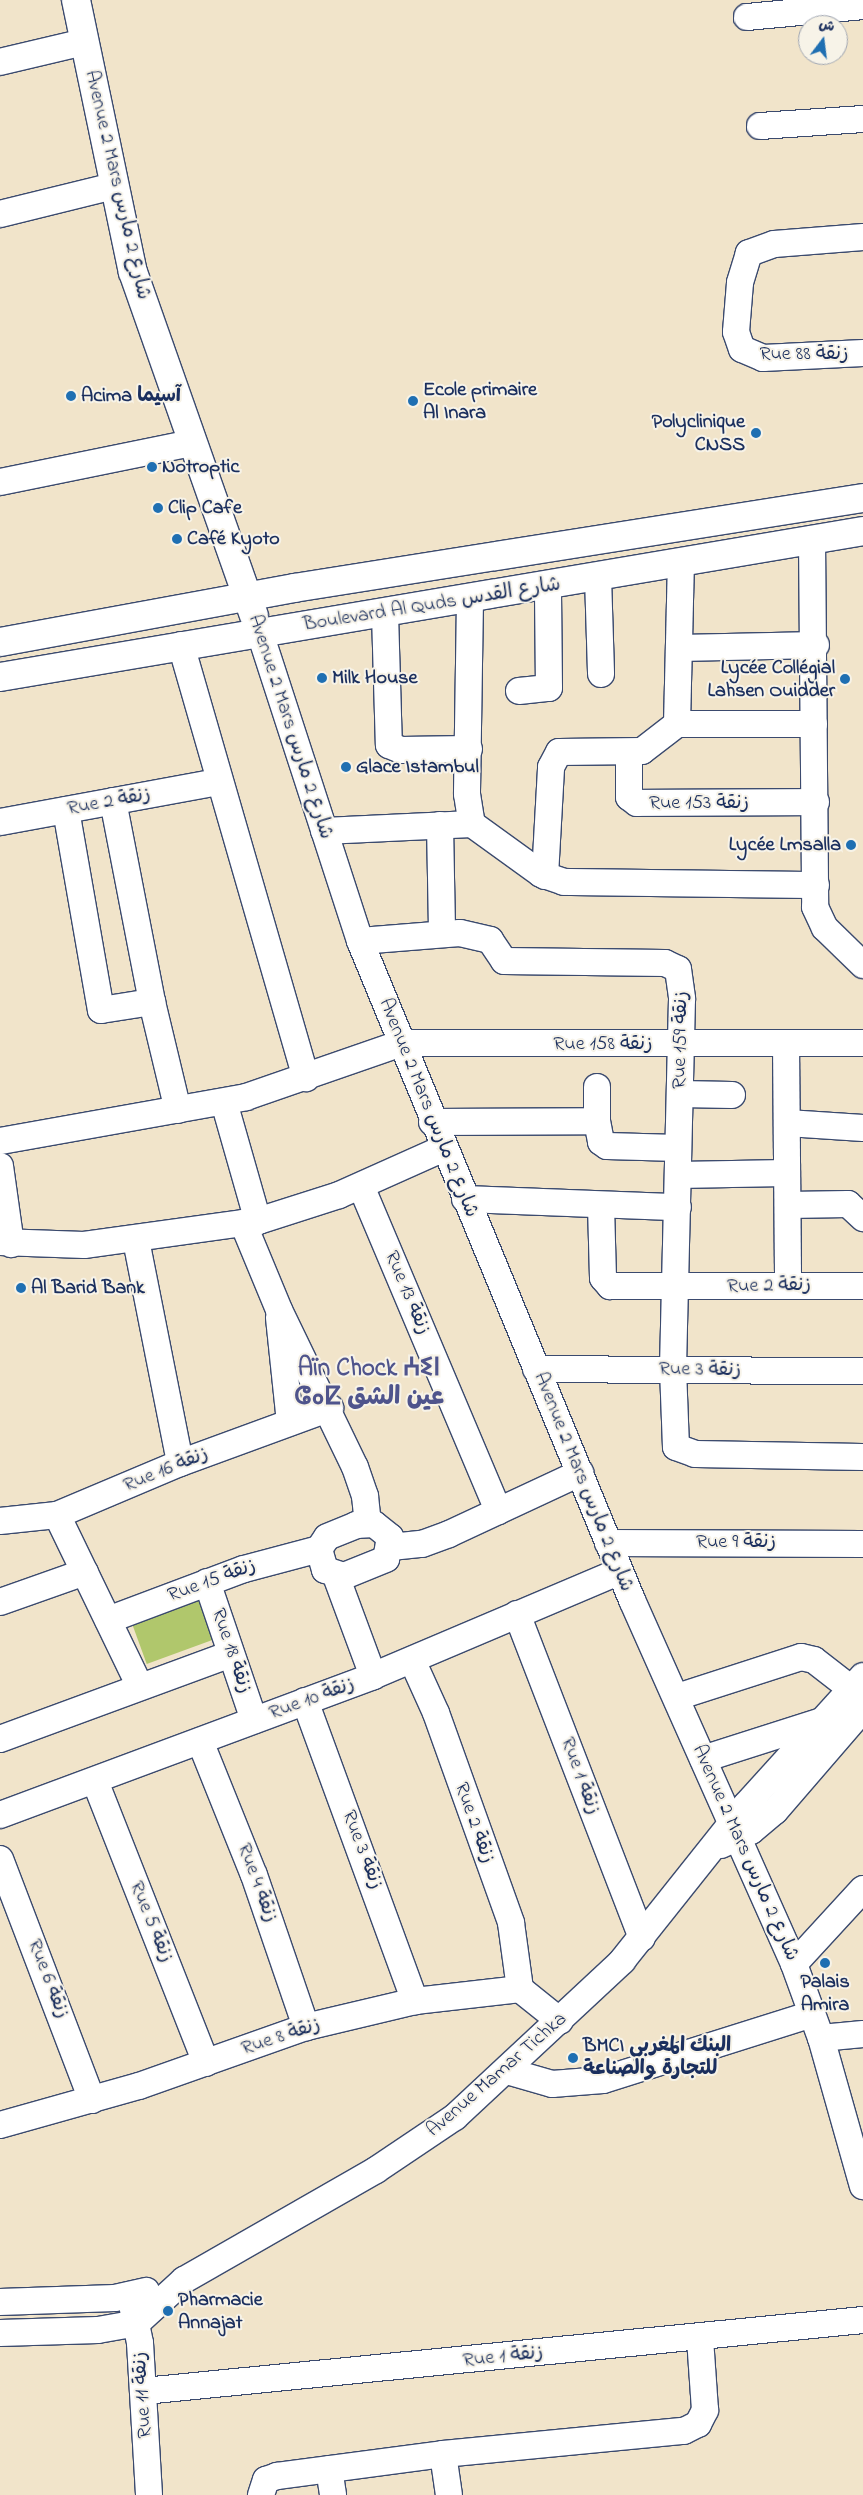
<!DOCTYPE html>
<html>
<head>
<meta charset="utf-8">
<style>
  body { margin:0 }
  #map { position:relative; width:863px; height:2495px; overflow:hidden; background:#f1e4ca; font-family:"Indie Flower","Playpen Sans Arabic","Noto Sans Tifinagh",sans-serif }
  div>[style] { position:absolute }
  .green>* { inset:0; background:#b0c76c; transform-origin:0 0 }
  .roads { filter:drop-shadow(1px 0 #3b4a6e) drop-shadow(-1px 0 #3b4a6e) drop-shadow(0 1px #3b4a6e) drop-shadow(0 -1px #3b4a6e) }
  .minor>* { height:26px; margin:-13px; padding:0 13px; transform-origin:13px; border-radius:13px; background:#fff }
  .major>* { height:28px; margin:-14px; padding:0 14px; transform-origin:14px; border-radius:14px; background:#fff }
  .dots>* { width:14px; height:14px; translate:-50% -50%; box-sizing:border-box; border:2px solid #f7f3e8; border-radius:50% }
  span { translate:-50% -50%; white-space:nowrap; text-align:center; line-height:1.15; -webkit-text-stroke:4px #f7f3e8; paint-order:stroke }
  .street-label { font-size:20px; color:#1b2f5e }
  .poi-label { font-size:20px; color:#1b2f5e; font-weight:700 }
  .left { translate:0 -50%; text-align:left }
  .right { translate:-100% -50%; text-align:right }
  .district-label { font-size:25px; color:#4f548c; font-weight:700 }
  .north { position:absolute; left:798px; top:15px; width:50px; height:50px; box-sizing:border-box; background:#f7f3e8; border:1px solid #9fa5b1; border-radius:50%; rotate:15deg; font-size:14px; font-weight:700; line-height:20px; text-align:center; color:#1b2f5e }
  .north::after { content:''; display:block; margin:auto; width:18px; height:22px; background:#1f6fb2; clip-path:polygon(50% 0,100% 100%,50% 72%,0 100%) }
</style>
</head>
<body>
<div id="map">
  <div class="green">
    <i style="left:199px;top:1597px;width:45px;height:72px;rotate:70deg"></i>
  </div>
  <div class="roads">
    <div class="minor">
      <i style="left:747px;top:17px;width:117px;rotate:-5.4deg"></i>
      <i style="left:0;top:62px;width:86px;rotate:-13.4deg"></i>
      <i style="left:760px;top:126px;width:103px;rotate:-3.9deg"></i>
      <i style="left:0;top:214px;width:117px;rotate:-13.8deg"></i>
      <i style="left:863px;top:237px;width:89px;rotate:175.5deg"></i>
      <i style="left:774px;top:244px;width:27px;rotate:160deg"></i>
      <i style="left:749px;top:253px;width:31px;rotate:107deg"></i>
      <i style="left:740px;top:283px;width:49px;rotate:94.7deg"></i>
      <i style="left:736px;top:332px;width:18px;rotate:71deg"></i>
      <i style="left:742px;top:349px;width:23px;rotate:23deg"></i>
      <i style="left:763px;top:358px;width:100px;rotate:-2.9deg"></i>
      <i style="left:0;top:482px;width:195px;rotate:-11.5deg"></i>
      <i style="left:812px;top:539px;width:368px;rotate:89.5deg"></i>
      <i style="left:815px;top:907px;width:23px;rotate:65deg"></i>
      <i style="left:825px;top:928px;width:53px;rotate:44.2deg"></i>
      <i style="left:598px;top:577px;width:97px;rotate:88.2deg"></i>
      <i style="left:470px;top:600px;width:194px;rotate:90.9deg"></i>
      <i style="left:467px;top:794px;width:30px;rotate:81deg"></i>
      <i style="left:385px;top:614px;width:131px;rotate:88.3deg"></i>
      <i style="left:389px;top:745px;width:13px;rotate:23deg"></i>
      <i style="left:401px;top:750px;width:68px;rotate:-0.8deg"></i>
      <i style="left:260px;top:633px;width:324px;rotate:72deg"></i>
      <i style="left:360px;top:941px;width:713px;rotate:67.57deg"></i>
      <i style="left:632px;top:1600px;width:398px;rotate:66deg"></i>
      <i style="left:794px;top:1964px;width:79px;rotate:70deg"></i>
      <i style="left:821px;top:2038px;width:154px;rotate:74.2deg"></i>
      <i style="left:181px;top:645px;width:451px;rotate:73.9deg"></i>
      <i style="left:681px;top:648px;width:135px;rotate:-1.3deg"></i>
      <i style="left:519px;top:691px;width:30px;rotate:-6deg"></i>
      <i style="left:549px;top:688px;width:101px;rotate:-90.6deg"></i>
      <i style="left:677px;top:724px;width:162px;rotate:-88.6deg"></i>
      <i style="left:629px;top:752px;width:45px;rotate:90deg"></i>
      <i style="left:629px;top:797px;width:10px;rotate:37deg"></i>
      <i style="left:637px;top:803px;width:179px;rotate:-0.3deg"></i>
      <i style="left:113px;top:801px;width:205px;rotate:79deg"></i>
      <i style="left:152px;top:1002px;width:111px;rotate:76.5deg"></i>
      <i style="left:66px;top:810px;width:203px;rotate:80.1deg"></i>
      <i style="left:101px;top:1010px;width:52px;rotate:-8.9deg"></i>
      <i style="left:0;top:822px;width:223px;rotate:-10.4deg"></i>
      <i style="left:440px;top:825px;width:108px;rotate:88.9deg"></i>
      <i style="left:324px;top:831px;width:148px;rotate:-2.7deg"></i>
      <i style="left:472px;top:824px;width:85px;rotate:35.9deg"></i>
      <i style="left:541px;top:874px;width:24px;rotate:19deg"></i>
      <i style="left:564px;top:882px;width:252px;rotate:0.7deg"></i>
      <i style="left:545px;top:876px;width:109px;rotate:-86.8deg"></i>
      <i style="left:551px;top:767px;width:17px;rotate:-62deg"></i>
      <i style="left:559px;top:752px;width:83px;rotate:-0.7deg"></i>
      <i style="left:642px;top:751px;width:44px;rotate:-37.6deg"></i>
      <i style="left:677px;top:724px;width:137px"></i>
      <i style="left:360px;top:941px;width:100px;rotate:-4.6deg"></i>
      <i style="left:460px;top:933px;width:31px;rotate:13deg"></i>
      <i style="left:490px;top:940px;width:25px;rotate:56deg"></i>
      <i style="left:504px;top:961px;width:161px;rotate:0.7deg"></i>
      <i style="left:665px;top:963px;width:14px;rotate:25deg"></i>
      <i style="left:678px;top:969px;width:30px;rotate:82deg"></i>
      <i style="left:682px;top:999px;width:370px;rotate:91.4deg"></i>
      <i style="left:673px;top:1369px;width:78px;rotate:87.8deg"></i>
      <i style="left:676px;top:1447px;width:20px;rotate:20deg"></i>
      <i style="left:695px;top:1454px;width:168px;rotate:1deg"></i>
      <i style="left:786px;top:1044px;width:242px;rotate:89.5deg"></i>
      <i style="left:680px;top:1094px;width:52px;rotate:1.1deg"></i>
      <i style="left:224px;top:1102px;width:124px;rotate:74.1deg"></i>
      <i style="left:597px;top:1121px;width:34px;rotate:-90deg"></i>
      <i style="left:432px;top:1122px;width:165px;rotate:-0.3deg"></i>
      <i style="left:597px;top:1121px;width:21px;rotate:79deg"></i>
      <i style="left:601px;top:1142px;width:7px;rotate:34deg"></i>
      <i style="left:607px;top:1146px;width:71px;rotate:1.6deg"></i>
      <i style="left:787px;top:1123px;width:76px;rotate:3.8deg"></i>
      <i style="left:0;top:1141px;width:250px;rotate:-10.1deg"></i>
      <i style="left:246px;top:1097px;width:165px;rotate:-19.1deg"></i>
      <i style="left:402px;top:1043px;width:461px"></i>
      <i style="left:0;top:1166px;width:79px;rotate:82deg"></i>
      <i style="left:678px;top:1175px;width:108px;rotate:-1.1deg"></i>
      <i style="left:361px;top:1186px;width:353px;rotate:67.1deg"></i>
      <i style="left:465px;top:1199px;width:213px;rotate:2.2deg"></i>
      <i style="left:788px;top:1205px;width:60px;rotate:-1deg"></i>
      <i style="left:848px;top:1204px;width:21px;rotate:43deg"></i>
      <i style="left:601px;top:1206px;width:72px;rotate:88.4deg"></i>
      <i style="left:603px;top:1278px;width:11px;rotate:49deg"></i>
      <i style="left:610px;top:1286px;width:253px"></i>
      <i style="left:243px;top:1223px;width:94px;rotate:67.5deg"></i>
      <i style="left:279px;top:1310px;width:174px;rotate:64.2deg"></i>
      <i style="left:355px;top:1467px;width:31px;rotate:71deg"></i>
      <i style="left:365px;top:1496px;width:28px;rotate:84deg"></i>
      <i style="left:136px;top:1240px;width:227px;rotate:78.8deg"></i>
      <i style="left:0;top:1242px;width:84px;rotate:2deg"></i>
      <i style="left:84px;top:1245px;width:176px;rotate:-7.9deg"></i>
      <i style="left:258px;top:1221px;width:85px;rotate:-17.8deg"></i>
      <i style="left:339px;top:1195px;width:113px;rotate:-24.1deg"></i>
      <i style="left:279px;top:1318px;width:105px;rotate:84deg"></i>
      <i style="left:536px;top:1369px;width:327px;rotate:0.4deg"></i>
      <i style="left:57px;top:1515px;width:189px;rotate:64.2deg"></i>
      <i style="left:0;top:1521px;width:57px;rotate:-6deg"></i>
      <i style="left:57px;top:1515px;width:134px;rotate:-22.9deg"></i>
      <i style="left:180px;top:1463px;width:160px;rotate:-20.1deg"></i>
      <i style="left:374px;top:1524px;width:21px;rotate:39deg"></i>
      <i style="left:390px;top:1537px;width:22px;rotate:100deg"></i>
      <i style="left:386px;top:1559px;width:45px;rotate:158deg"></i>
      <i style="left:344px;top:1576px;width:20px;rotate:-162deg"></i>
      <i style="left:325px;top:1570px;width:22px;rotate:-106deg"></i>
      <i style="left:319px;top:1549px;width:14px;rotate:-56deg"></i>
      <i style="left:327px;top:1537px;width:31px;rotate:-22deg"></i>
      <i style="left:356px;top:1525px;width:18px;rotate:-3deg"></i>
      <i style="left:608px;top:1543px;width:255px;rotate:0.2deg"></i>
      <i style="left:391px;top:1547px;width:31px;rotate:-6deg"></i>
      <i style="left:422px;top:1544px;width:29px;rotate:-20deg"></i>
      <i style="left:449px;top:1534px;width:145px;rotate:-25deg"></i>
      <i style="left:336px;top:1576px;width:107px;rotate:69.7deg"></i>
      <i style="left:207px;top:1582px;width:146px;rotate:71.2deg"></i>
      <i style="left:0;top:1602px;width:90px;rotate:-19.4deg"></i>
      <i style="left:517px;top:1614px;width:347px;rotate:68.9deg"></i>
      <i style="left:108px;top:1620px;width:145px;rotate:-20.6deg"></i>
      <i style="left:244px;top:1569px;width:78px;rotate:-14.9deg"></i>
      <i style="left:412px;top:1660px;width:58px;rotate:65.6deg"></i>
      <i style="left:436px;top:1713px;width:223px;rotate:70.3deg"></i>
      <i style="left:511px;top:1923px;width:67px;rotate:82.2deg"></i>
      <i style="left:677px;top:1697px;width:130px;rotate:-17.9deg"></i>
      <i style="left:801px;top:1657px;width:13px;rotate:13deg"></i>
      <i style="left:814px;top:1660px;width:62px;rotate:37.8deg"></i>
      <i style="left:305px;top:1701px;width:320px;rotate:69.9deg"></i>
      <i style="left:0;top:1739px;width:246px;rotate:-20.2deg"></i>
      <i style="left:200px;top:1741px;width:144px;rotate:68.1deg"></i>
      <i style="left:254px;top:1875px;width:161px;rotate:71.1deg"></i>
      <i style="left:703px;top:1759px;width:125px;rotate:-17.7deg"></i>
      <i style="left:95px;top:1781px;width:303px;rotate:68.5deg"></i>
      <i style="left:0;top:1815px;width:398px;rotate:-20.4deg"></i>
      <i style="left:373px;top:1676px;width:268px;rotate:-23deg"></i>
      <i style="left:721px;top:1845px;width:33px;rotate:-25deg"></i>
      <i style="left:751px;top:1831px;width:31px;rotate:-40deg"></i>
      <i style="left:775px;top:1811px;width:135px;rotate:-49.2deg"></i>
      <i style="left:0;top:1859px;width:258px;rotate:69.1deg"></i>
      <i style="left:794px;top:1964px;width:102px;rotate:-47.4deg"></i>
      <i style="left:821px;top:2038px;width:42px;rotate:-5.4deg"></i>
      <i style="left:507px;top:2071px;width:47px;rotate:16.1deg"></i>
      <i style="left:552px;top:2084px;width:51px;rotate:-4.5deg"></i>
      <i style="left:603px;top:2080px;width:219px;rotate:-17.5deg"></i>
      <i style="left:0;top:2125px;width:144px;rotate:-15.7deg"></i>
      <i style="left:139px;top:2086px;width:177px;rotate:-19.5deg"></i>
      <i style="left:306px;top:2027px;width:112px;rotate:-13.4deg"></i>
      <i style="left:415px;top:2001px;width:106px;rotate:-6.5deg"></i>
      <i style="left:520px;top:1989px;width:51px;rotate:38.7deg"></i>
      <i style="left:130px;top:2295px;width:49px;rotate:78.2deg"></i>
      <i style="left:140px;top:2343px;width:152px;rotate:86.6deg"></i>
      <i style="left:0;top:2302px;width:115px;rotate:-2deg"></i>
      <i style="left:115px;top:2298px;width:32px;rotate:-13deg"></i>
      <i style="left:0;top:2333px;width:98px;rotate:-1.8deg"></i>
      <i style="left:98px;top:2330px;width:40px;rotate:-10deg"></i>
      <i style="left:137px;top:2323px;width:64px;rotate:-42.5deg"></i>
      <i style="left:184px;top:2280px;width:221px;rotate:-29.8deg"></i>
      <i style="left:376px;top:2170px;width:95px;rotate:-33.9deg"></i>
      <i style="left:455px;top:2117px;width:229px;rotate:-43deg"></i>
      <i style="left:622px;top:1961px;width:199px;rotate:-51.5deg"></i>
      <i style="left:746px;top:1805px;width:174px;rotate:-47.8deg"></i>
      <i style="left:144px;top:2391px;width:722px;rotate:-5.64deg"></i>
      <i style="left:443px;top:2454px;width:41px;rotate:81.7deg"></i>
      <i style="left:329px;top:2469px;width:26px;rotate:81deg"></i>
      <i style="left:261px;top:2495px;width:16px;rotate:-72deg"></i>
      <i style="left:266px;top:2480px;width:12px;rotate:-20deg"></i>
      <i style="left:277px;top:2476px;width:167px;rotate:-7.5deg"></i>
      <i style="left:443px;top:2454px;width:242px;rotate:-5.5deg"></i>
      <i style="left:684px;top:2431px;width:16px;rotate:-27deg"></i>
      <i style="left:698px;top:2424px;width:16px;rotate:-63deg"></i>
      <i style="left:705px;top:2410px;width:72px;rotate:-94deg"></i>
    </div>
    <div class="major">
      <i style="left:76px;top:0;width:278px;rotate:78.2deg"></i>
      <i style="left:133px;top:272px;width:364px;rotate:70.6deg"></i>
      <i style="left:0;top:642px;width:299px;rotate:-10.4deg"></i>
      <i style="left:294px;top:588px;width:576px;rotate:-8.99deg"></i>
      <i style="left:0;top:677px;width:875px;rotate:-9.6deg"></i>
    </div>
  </div>
  <div class="dots">
    <i style="left:71px;top:396px;background:#1f6fb2"></i>
    <i style="left:413px;top:401px;background:#1f6fb2"></i>
    <i style="left:756px;top:433px;background:#1f6fb2"></i>
    <i style="left:152px;top:467px;background:#1f6fb2"></i>
    <i style="left:158px;top:508px;background:#1f6fb2"></i>
    <i style="left:177px;top:539px;background:#1f6fb2"></i>
    <i style="left:322px;top:678px;background:#1f6fb2"></i>
    <i style="left:845px;top:679px;background:#1f6fb2"></i>
    <i style="left:346px;top:767px;background:#1f6fb2"></i>
    <i style="left:851px;top:845px;background:#1f6fb2"></i>
    <i style="left:21px;top:1288px;background:#1f6fb2"></i>
    <i style="left:825px;top:1963px;background:#1f6fb2"></i>
    <i style="left:573px;top:2058px;background:#1f6fb2"></i>
    <i style="left:168px;top:2311px;background:#1f6fb2"></i>
  </div>
  <div class="street-label">
    <span style="left:117px;top:185px;rotate:77deg">Avenue 2 Mars شارع 2 مارس</span>
    <span style="left:804px;top:354px">Rue 88 زنقة</span>
    <span style="left:432px;top:605px;rotate:-9deg">Boulevard Al Quds شارع القدس</span>
    <span style="left:290px;top:727px;rotate:72deg">Avenue 2 Mars شارع 2 مارس</span>
    <span style="left:109px;top:802px;rotate:-10deg">Rue 2 زنقة</span>
    <span style="left:699px;top:803px">Rue 153 زنقة</span>
    <span style="left:681px;top:1040px;rotate:-89deg">Rue 159 زنقة</span>
    <span style="left:603px;top:1044px">Rue 158 زنقة</span>
    <span style="left:428px;top:1108px;rotate:68deg">Avenue 2 Mars شارع 2 مارس</span>
    <span style="left:769px;top:1286px;rotate:-1deg">Rue 2 زنقة</span>
    <span style="left:407px;top:1293px;rotate:67deg">Rue 13 زنقة</span>
    <span style="left:700px;top:1370px;rotate:1deg">Rue 3 زنقة</span>
    <span style="left:166px;top:1470px;rotate:-22deg">Rue 16 زنقة</span>
    <span style="left:583px;top:1482px;rotate:68deg">Avenue 2 Mars شارع 2 مارس</span>
    <span style="left:736px;top:1542px">Rue 9 زنقة</span>
    <span style="left:212px;top:1581px;rotate:-20deg">Rue 15 زنقة</span>
    <span style="left:231px;top:1651px;rotate:71deg">Rue 18 زنقة</span>
    <span style="left:312px;top:1699px;rotate:-20deg">Rue 10 زنقة</span>
    <span style="left:580px;top:1776px;rotate:70deg">Rue 1 زنقة</span>
    <span style="left:474px;top:1823px;rotate:70deg">Rue 2 زنقة</span>
    <span style="left:362px;top:1850px;rotate:69deg">Rue 3 زنقة</span>
    <span style="left:745px;top:1853px;rotate:66deg">Avenue 2 Mars شارع 2 مارس</span>
    <span style="left:257px;top:1883px;rotate:70deg">Rue 4 زنقة</span>
    <span style="left:151px;top:1922px;rotate:68deg">Rue 5 زنقة</span>
    <span style="left:48px;top:1979px;rotate:69deg">Rue 6 زنقة</span>
    <span style="left:281px;top:2037px;rotate:-18deg">Rue 8 زنقة</span>
    <span style="left:497px;top:2075px;rotate:-41deg">Avenue Mamar Tichka</span>
    <span style="left:503px;top:2357px;rotate:-6deg">Rue 1 زنقة</span>
    <span style="left:143px;top:2395px;rotate:-94deg">Rue 11 زنقة</span>
  </div>
  <div class="poi-label">
    <span class="left" style="left:423px;top:402px">Ecole primaire<br>Al Inara</span>
    <span class="left" style="left:81px;top:396px">Acima آسيما</span>
    <span class="right" style="left:745px;top:434px">Polyclinique<br>CNSS</span>
    <span class="left" style="left:162px;top:467px">Notroptic</span>
    <span class="left" style="left:168px;top:508px">Clip Cafe</span>
    <span class="left" style="left:187px;top:539px">Café Kyoto</span>
    <span class="right" style="left:835px;top:680px">Lycée Collégial<br>Lahsen Ouidder</span>
    <span class="left" style="left:332px;top:678px">Milk House</span>
    <span class="left" style="left:356px;top:767px">Glace Istambul</span>
    <span class="right" style="left:841px;top:845px">Lycée Lmsalla</span>
    <span class="left" style="left:31px;top:1288px">Al Barid Bank</span>
    <span style="left:825px;top:1994px">Palais<br>Amira</span>
    <span class="left" style="left:583px;top:2058px">BMCI البنك المغربي<br>للتجارة والصناعة</span>
    <span class="left" style="left:178px;top:2312px">Pharmacie<br>Annajat</span>
  </div>
  <div class="district-label">
    <span style="left:369px;top:1384px">Aïn Chock ⵄⵉⵏ<br>ⵛⴰⵇ عين الشق</span>
  </div>
  <div class="north">ش</div>
</div>
</body>
</html>
